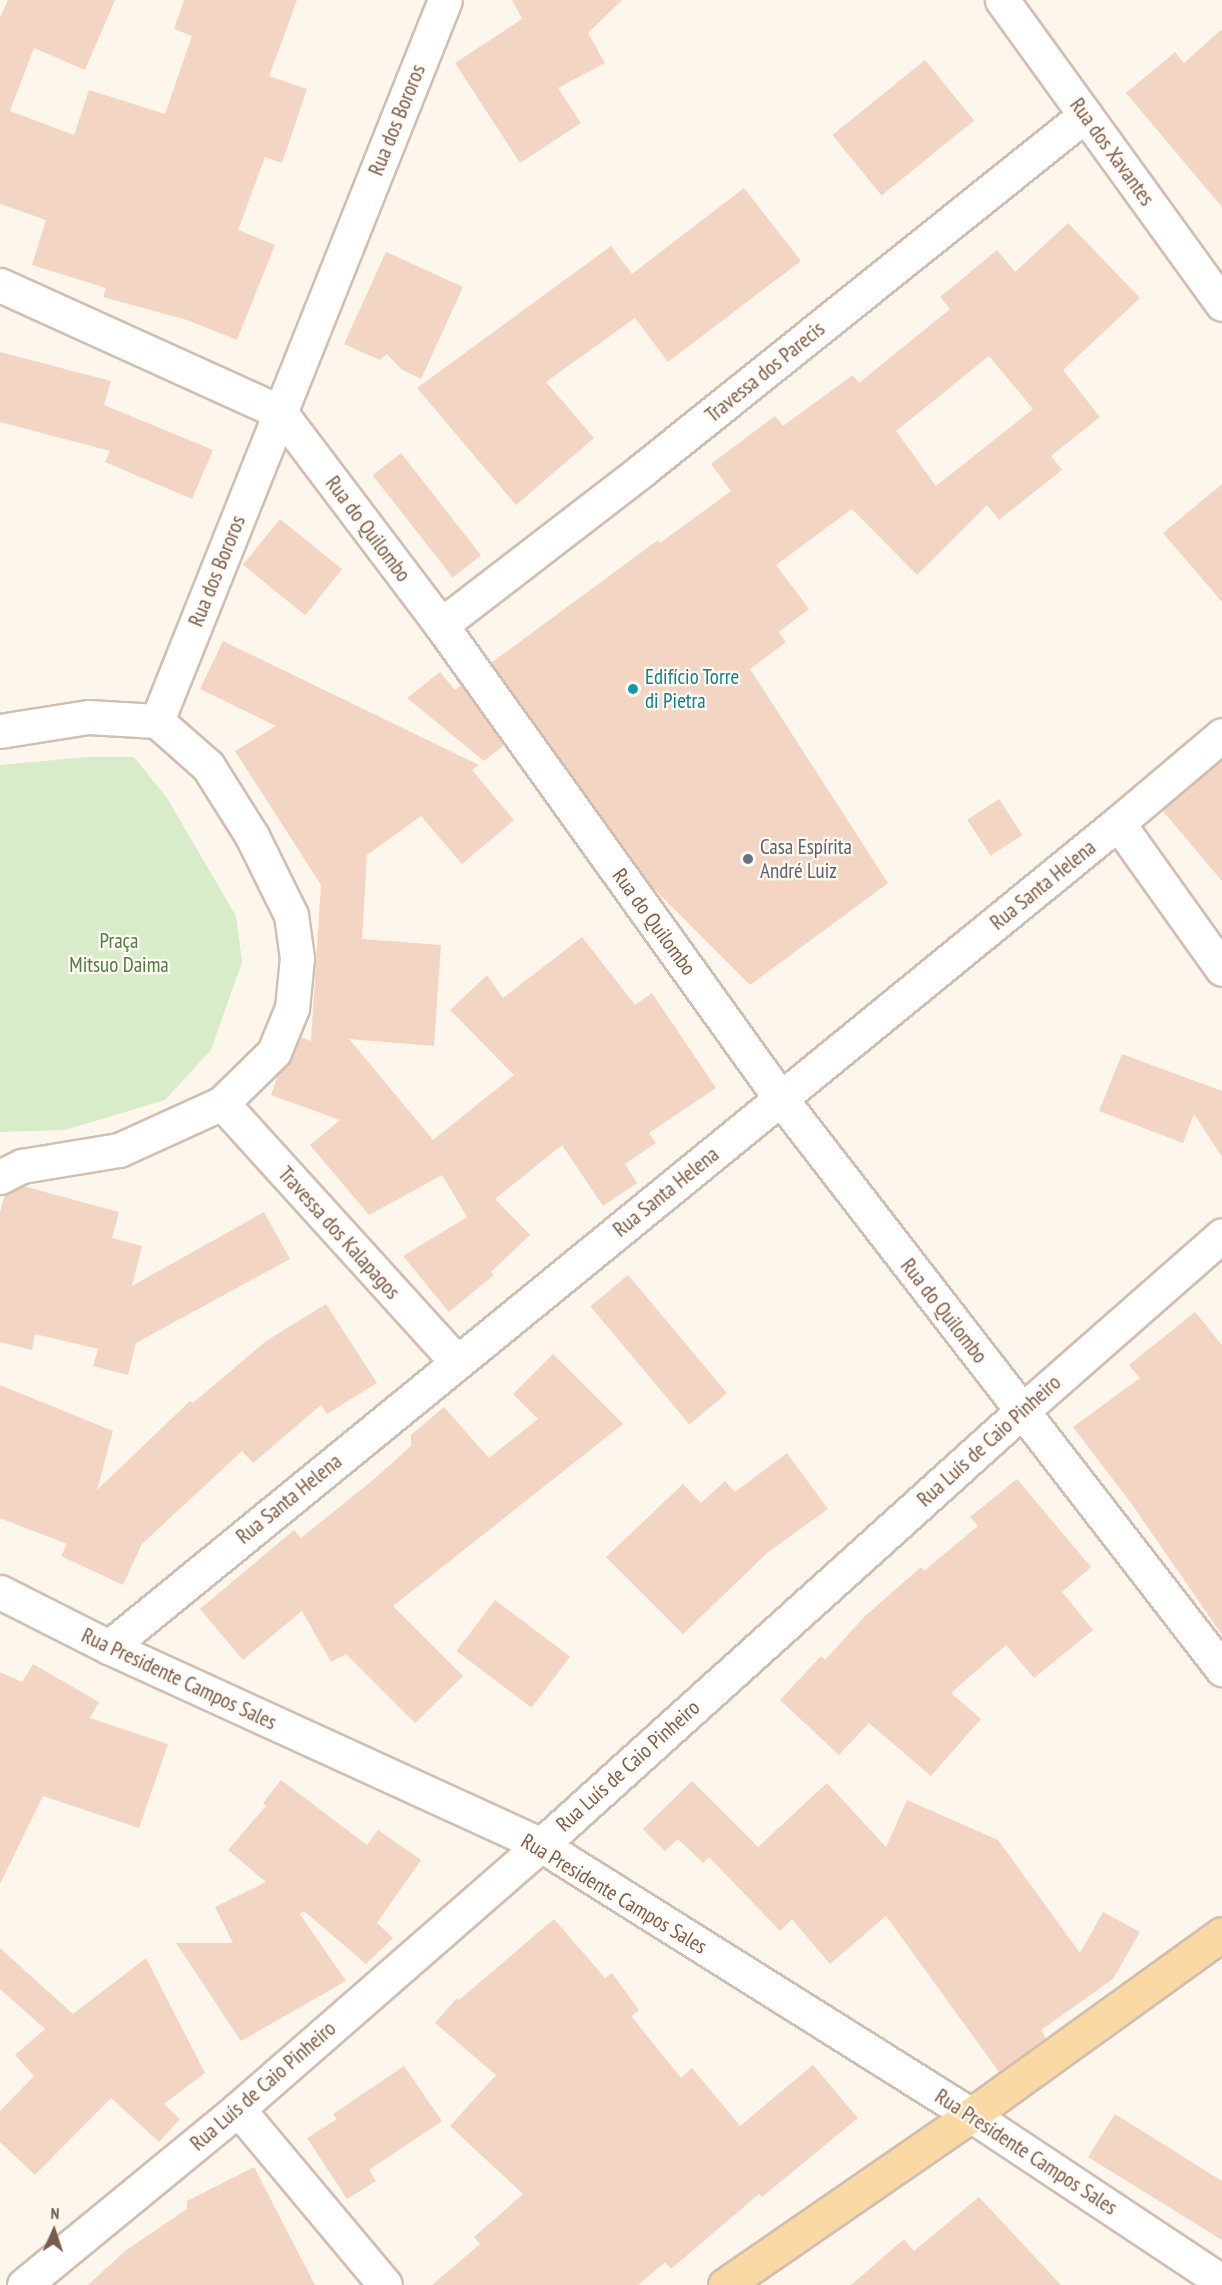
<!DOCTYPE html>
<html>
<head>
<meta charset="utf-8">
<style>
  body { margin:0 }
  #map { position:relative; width:1222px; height:2285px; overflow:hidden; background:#fdf6ec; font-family:"PT Sans Narrow",sans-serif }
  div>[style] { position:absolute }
  .green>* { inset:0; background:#d8ecc9 }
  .building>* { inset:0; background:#f3d5c3; transform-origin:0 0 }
  .roads { filter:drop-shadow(2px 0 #d1beb0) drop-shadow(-2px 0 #d1beb0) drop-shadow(0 2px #d1beb0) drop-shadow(0 -2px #d1beb0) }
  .minor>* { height:33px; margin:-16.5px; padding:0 16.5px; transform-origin:16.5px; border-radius:16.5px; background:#fff }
  .major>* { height:33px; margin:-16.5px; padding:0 16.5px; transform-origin:16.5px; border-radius:16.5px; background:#fbd9a5 }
  .dots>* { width:16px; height:16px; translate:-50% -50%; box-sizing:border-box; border:3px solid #fffaf3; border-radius:50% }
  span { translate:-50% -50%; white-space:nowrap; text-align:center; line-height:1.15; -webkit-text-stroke:4.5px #fffaf3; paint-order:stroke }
  .street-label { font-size:21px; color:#7a5c4d }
  .culture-label { font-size:21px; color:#0d838f }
  .left { translate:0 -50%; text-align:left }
  .worship-label { font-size:21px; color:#5b616d }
  .park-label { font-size:21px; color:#537a41 }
  .north { position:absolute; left:24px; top:2201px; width:60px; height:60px; -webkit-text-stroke:4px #fffaf3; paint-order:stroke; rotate:3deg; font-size:16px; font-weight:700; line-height:24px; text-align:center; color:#7a5c4d }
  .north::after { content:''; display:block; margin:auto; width:21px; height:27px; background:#7a5c4d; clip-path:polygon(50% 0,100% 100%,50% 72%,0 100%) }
</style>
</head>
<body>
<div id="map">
  <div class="green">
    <i style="clip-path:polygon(87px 757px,134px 757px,167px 798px,236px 916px,242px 962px,211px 1050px,165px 1100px,65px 1130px,0 1132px,0 765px)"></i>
  </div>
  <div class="building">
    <i style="clip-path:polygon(8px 0,115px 0,85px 70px,34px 48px,10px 111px,74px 135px,89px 90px,165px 114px,192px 36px,174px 29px,184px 0,297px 0,269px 76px,307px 89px,282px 163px,265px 157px,238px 230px,275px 245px,237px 340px,187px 320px,103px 297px,106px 288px,32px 265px,46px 220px,0 204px,0 18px)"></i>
    <i style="clip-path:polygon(512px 0,622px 0,588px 33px,605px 63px,558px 88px,581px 123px,520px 163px,455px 63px,522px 19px)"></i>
    <i style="clip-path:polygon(1222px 29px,1222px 207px,1126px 93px,1175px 52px,1184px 63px)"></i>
    <i style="left:925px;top:60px;width:78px;height:119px;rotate:51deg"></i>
    <i style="clip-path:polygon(744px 188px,801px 261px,668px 362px,635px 318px,546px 382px,594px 438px,516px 505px,417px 388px,611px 246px,632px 274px)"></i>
    <i style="clip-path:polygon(evenodd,1068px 223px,1140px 298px,1063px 370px,1100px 417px,1051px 456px,1062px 470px,999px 520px,987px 505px,917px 575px,852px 509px,776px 565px,809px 609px,779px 632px,786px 642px,750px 669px,888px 883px,750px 985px,651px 886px,491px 663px,658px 540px,660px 543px,731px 491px,711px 464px,775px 416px,783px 426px,853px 375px,859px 383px,950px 309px,940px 297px,997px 250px,1015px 272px,1068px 223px,989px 356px,1033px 409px,936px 486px,896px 431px,989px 356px)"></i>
    <i style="clip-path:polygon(386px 252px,463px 287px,421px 379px,401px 369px,387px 354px,380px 360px,344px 344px)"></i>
    <i style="clip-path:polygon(0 352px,111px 381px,104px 405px,213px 450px,192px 499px,105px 462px,110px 451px,0 422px)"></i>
    <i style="left:401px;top:453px;width:130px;height:36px;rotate:52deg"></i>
    <i style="clip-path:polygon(1222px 484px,1222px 602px,1163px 533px)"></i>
    <i style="left:280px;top:519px;width:80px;height:59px;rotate:39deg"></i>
    <i style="clip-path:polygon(223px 641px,479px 765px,472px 770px,514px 820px,462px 864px,421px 816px,367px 855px,362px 939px,441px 945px,434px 1046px,349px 1039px,433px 1140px,514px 1075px,450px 1010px,487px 975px,503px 998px,582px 937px,635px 1005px,652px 993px,716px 1088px,649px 1133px,656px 1143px,625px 1164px,637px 1183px,603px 1206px,562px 1145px,495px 1199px,530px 1235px,491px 1272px,494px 1275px,449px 1312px,403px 1256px,467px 1217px,442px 1175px,369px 1215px,310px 1145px,340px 1120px,271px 1095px,278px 1075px,291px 1059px,300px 1037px,311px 1041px,321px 885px,235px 751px,276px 726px,200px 689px)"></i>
    <i style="clip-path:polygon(440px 672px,455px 690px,461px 685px,504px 745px,484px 761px,407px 698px)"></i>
    <i style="clip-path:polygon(1222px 760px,1222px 881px,1162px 810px)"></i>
    <i style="left:999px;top:799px;width:43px;height:38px;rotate:57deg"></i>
    <i style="clip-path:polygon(1122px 1054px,1222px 1091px,1222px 1157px,1194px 1114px,1183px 1143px,1099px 1111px)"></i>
    <i style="clip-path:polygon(23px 1186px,119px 1212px,112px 1238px,142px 1246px,132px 1286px,264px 1212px,290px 1259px,136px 1343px,128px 1375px,93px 1366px,98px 1349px,35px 1334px,32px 1350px,0 1342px,0 1212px,5px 1195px)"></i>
    <i style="left:628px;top:1275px;width:154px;height:49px;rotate:50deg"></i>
    <i style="clip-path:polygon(326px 1304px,377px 1383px,327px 1414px,321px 1405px,253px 1463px,242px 1451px,142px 1544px,123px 1585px,61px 1556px,67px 1544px,0 1518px,0 1385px,113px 1431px,97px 1490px,190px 1401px,193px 1403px,266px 1341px)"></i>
    <i style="clip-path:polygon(1195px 1312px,1222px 1345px,1222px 1635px,1131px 1503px,1073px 1427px,1140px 1378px,1129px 1365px)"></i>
    <i style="clip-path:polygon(553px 1354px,623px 1424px,393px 1606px,463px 1676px,415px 1723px,346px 1654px,331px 1662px,302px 1611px,243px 1660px,200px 1609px,294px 1530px,301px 1538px,373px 1480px,411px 1446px,411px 1435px,444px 1407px,489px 1458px,538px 1419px,513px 1394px)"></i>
    <i style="clip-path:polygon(787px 1453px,828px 1509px,767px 1553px,683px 1634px,606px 1557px,683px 1484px,701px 1503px,725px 1481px,735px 1492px)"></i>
    <i style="clip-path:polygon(1017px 1479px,1091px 1567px,1062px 1592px,1093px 1630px,1034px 1678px,1006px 1645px,951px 1693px,981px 1719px,931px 1776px,869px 1723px,839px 1755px,780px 1700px,821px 1656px,825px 1660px,865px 1616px,921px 1567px,924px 1571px,978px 1526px,970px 1517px)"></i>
    <i style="left:495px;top:1600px;width:94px;height:64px;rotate:37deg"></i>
    <i style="clip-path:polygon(33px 1664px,99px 1702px,90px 1718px,168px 1744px,139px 1828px,43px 1796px,0 1884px,0 1672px,22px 1682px)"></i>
    <i style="clip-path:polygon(281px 1780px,367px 1845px,378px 1830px,421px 1860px,377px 1923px,393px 1938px,366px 1964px,304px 1911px,300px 1914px,346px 1981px,241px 2041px,176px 1943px,233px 1943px,215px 1907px,266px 1882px,228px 1850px,266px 1806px,263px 1803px)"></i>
    <i style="clip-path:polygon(692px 1781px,758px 1847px,827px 1783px,886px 1847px,907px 1800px,998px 1840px,1080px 1953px,1103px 1912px,1140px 1932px,1113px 1979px,1041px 2030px,1046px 2038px,999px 2072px,886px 1916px,830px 1964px,792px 1919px,780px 1931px,709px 1857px,703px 1863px,678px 1839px,665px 1851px,643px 1829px)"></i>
    <i style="clip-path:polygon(554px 1919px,605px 1978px,612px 1973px,639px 2010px,631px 2016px,681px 2078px,692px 2068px,740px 2126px,813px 2065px,858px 2118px,762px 2197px,759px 2194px,671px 2269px,665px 2262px,638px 2285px,432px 2285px,480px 2244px,474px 2237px,523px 2194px,450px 2126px,496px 2075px,435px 2023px,457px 1998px,459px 2000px)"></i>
    <i style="clip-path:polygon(0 1948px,73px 2014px,146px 1958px,205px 2073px,164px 2104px,180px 2119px,159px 2142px,111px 2098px,35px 2175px,0 2142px,0 2111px,34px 2076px,15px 2055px,45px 2029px,0 1989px)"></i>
    <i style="clip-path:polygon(404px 2066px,442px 2121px,369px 2170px,376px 2181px,347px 2199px,307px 2138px,337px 2119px,333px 2114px)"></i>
    <i style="clip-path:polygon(1115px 2114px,1222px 2181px,1222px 2240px,1088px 2157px)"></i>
    <i style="clip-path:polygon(254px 2167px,315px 2285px,88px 2285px,125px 2251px,187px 2209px,187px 2201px)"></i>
    <i style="clip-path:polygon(979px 2197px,1061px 2285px,851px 2285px,904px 2239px,914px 2251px)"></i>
  </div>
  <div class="roads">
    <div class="minor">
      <i style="left:1002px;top:0;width:375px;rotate:54.1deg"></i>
      <i style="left:0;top:285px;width:307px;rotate:24.4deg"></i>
      <i style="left:280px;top:412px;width:267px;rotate:52.9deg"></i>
      <i style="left:441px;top:625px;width:583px;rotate:54.35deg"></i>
      <i style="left:781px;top:1099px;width:721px;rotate:52.27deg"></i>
      <i style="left:441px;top:625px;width:254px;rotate:-37.6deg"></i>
      <i style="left:642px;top:470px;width:568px;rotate:-38.71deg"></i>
      <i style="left:0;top:731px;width:89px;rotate:-9deg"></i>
      <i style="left:88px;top:717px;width:69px;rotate:3.3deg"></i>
      <i style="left:1118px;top:823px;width:179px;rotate:54.5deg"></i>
      <i style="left:222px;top:1103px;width:350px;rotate:47.8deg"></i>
      <i style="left:0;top:1177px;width:25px;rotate:-27deg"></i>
      <i style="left:22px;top:1166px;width:98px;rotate:-9.4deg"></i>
      <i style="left:119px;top:1150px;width:113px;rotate:-24.5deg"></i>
      <i style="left:222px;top:1103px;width:73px;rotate:-44.4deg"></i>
      <i style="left:274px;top:1052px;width:48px;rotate:-67.8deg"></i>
      <i style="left:292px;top:1008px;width:50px;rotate:-84.3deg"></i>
      <i style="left:297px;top:958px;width:43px;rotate:-97.9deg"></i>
      <i style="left:291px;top:915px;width:88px;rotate:-116.3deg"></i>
      <i style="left:252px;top:836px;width:83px;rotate:-122.2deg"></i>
      <i style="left:208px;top:766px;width:68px;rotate:-138.6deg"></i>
      <i style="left:157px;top:721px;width:776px;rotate:-68.23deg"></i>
      <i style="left:0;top:1592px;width:122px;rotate:26.8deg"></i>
      <i style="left:109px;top:1647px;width:475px;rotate:24.6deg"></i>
      <i style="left:541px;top:1845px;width:508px;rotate:32.12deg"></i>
      <i style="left:971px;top:2115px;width:301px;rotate:33.6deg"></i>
      <i style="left:109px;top:1647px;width:1303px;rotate:-39.24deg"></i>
      <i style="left:1118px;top:823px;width:136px;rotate:-40.2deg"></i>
      <i style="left:238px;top:2109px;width:229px;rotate:50.1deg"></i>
      <i style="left:24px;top:2285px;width:277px;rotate:-39.4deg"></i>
      <i style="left:238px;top:2109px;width:402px;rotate:-41.1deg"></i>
      <i style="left:541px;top:1845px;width:648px;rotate:-42.06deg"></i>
      <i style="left:1022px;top:1411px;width:266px;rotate:-41.3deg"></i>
    </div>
    <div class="major">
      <i style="left:725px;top:2285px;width:299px;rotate:-34.6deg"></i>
      <i style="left:971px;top:2115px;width:309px;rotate:-35.8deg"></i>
    </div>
  </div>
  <div class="dots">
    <i style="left:633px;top:689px;background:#0f9aa8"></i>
    <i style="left:748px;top:859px;background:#6b7280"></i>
  </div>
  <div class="street-label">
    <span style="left:397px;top:120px;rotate:-68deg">Rua dos Bororos</span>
    <span style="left:1112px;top:152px;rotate:54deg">Rua dos Xavantes</span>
    <span style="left:765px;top:372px;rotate:-39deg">Travessa dos Parecis</span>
    <span style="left:368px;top:529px;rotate:53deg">Rua do Quilombo</span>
    <span style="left:217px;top:571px;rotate:-68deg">Rua dos Bororos</span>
    <span style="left:1043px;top:885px;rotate:-39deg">Rua Santa Helena</span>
    <span style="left:654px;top:922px;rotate:54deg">Rua do Quilombo</span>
    <span style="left:666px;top:1192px;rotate:-39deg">Rua Santa Helena</span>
    <span style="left:339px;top:1233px;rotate:48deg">Travessa dos Kalapagos</span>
    <span style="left:944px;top:1311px;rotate:52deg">Rua do Quilombo</span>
    <span style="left:989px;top:1441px;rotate:-42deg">Rua Luís de Caio Pinheiro</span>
    <span style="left:289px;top:1499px;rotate:-39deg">Rua Santa Helena</span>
    <span style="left:179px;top:1679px;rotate:25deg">Rua Presidente Campos Sales</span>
    <span style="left:628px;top:1766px;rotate:-42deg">Rua Luís de Caio Pinheiro</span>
    <span style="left:614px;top:1894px;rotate:31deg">Rua Presidente Campos Sales</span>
    <span style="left:263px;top:2086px;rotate:-41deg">Rua Luís de Caio Pinheiro</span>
    <span style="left:1026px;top:2152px;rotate:33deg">Rua Presidente Campos Sales</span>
  </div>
  <div class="culture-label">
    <span class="left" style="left:645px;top:689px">Edifício Torre<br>di Pietra</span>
  </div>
  <div class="worship-label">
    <span class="left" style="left:760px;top:859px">Casa Espírita<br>André Luiz</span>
  </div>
  <div class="park-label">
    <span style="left:119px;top:953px">Praça<br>Mitsuo Daima</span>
  </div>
  <div class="north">N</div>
</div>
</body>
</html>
